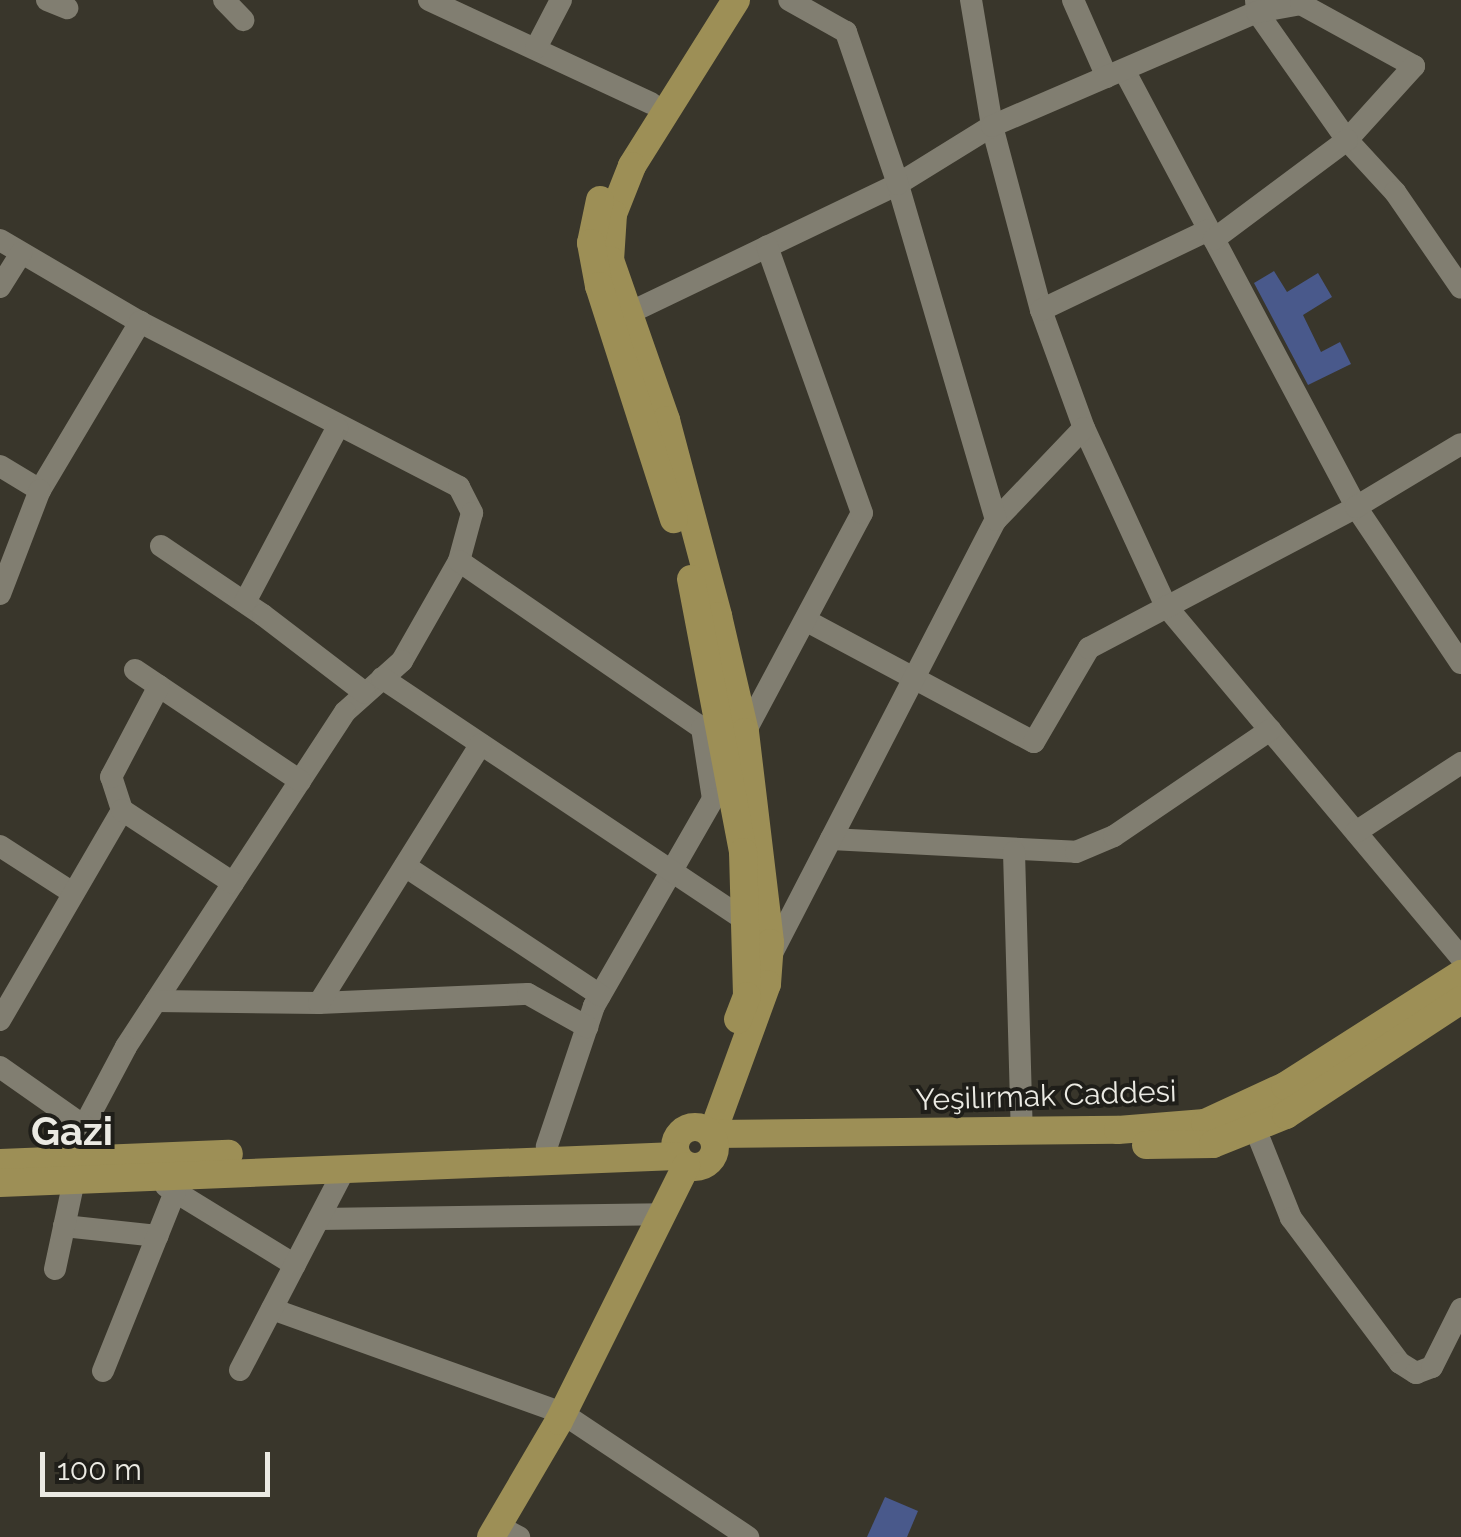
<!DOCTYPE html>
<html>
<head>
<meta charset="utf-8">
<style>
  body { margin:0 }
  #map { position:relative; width:1461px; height:1537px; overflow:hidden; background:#39362b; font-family:Raleway,sans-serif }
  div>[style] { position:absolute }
  .building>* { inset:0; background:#49598b }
  .minor>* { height:22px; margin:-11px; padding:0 11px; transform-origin:11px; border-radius:11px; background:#817e71 }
  .major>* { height:28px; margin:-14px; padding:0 14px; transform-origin:14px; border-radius:14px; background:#9d8f56 }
  .major>.ring { margin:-14px; padding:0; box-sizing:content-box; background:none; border:28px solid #9d8f56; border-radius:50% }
  span { translate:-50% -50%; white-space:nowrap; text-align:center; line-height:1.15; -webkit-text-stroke:8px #1f1e19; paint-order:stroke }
  .street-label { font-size:30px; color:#ebeae3 }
  .district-label { font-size:40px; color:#ebeae3; font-weight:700 }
  .scale { position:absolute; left:40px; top:1452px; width:230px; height:45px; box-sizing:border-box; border:5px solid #ebeae3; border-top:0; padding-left:12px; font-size:30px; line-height:35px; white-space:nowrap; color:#ebeae3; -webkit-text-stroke:8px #1f1e19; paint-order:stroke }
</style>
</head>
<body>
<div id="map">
  <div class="building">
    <i style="clip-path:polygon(1274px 271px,1287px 292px,1318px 273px,1332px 297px,1303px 315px,1321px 352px,1340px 342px,1351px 364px,1308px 385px,1254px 283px)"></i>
    <i style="clip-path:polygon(885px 1497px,918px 1511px,907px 1537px,867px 1537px)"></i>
  </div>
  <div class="minor">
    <i style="left:47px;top:0;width:22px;rotate:22deg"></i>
    <i style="left:224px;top:0;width:28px;rotate:46deg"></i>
    <i style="left:429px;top:0;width:245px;rotate:24.9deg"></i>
    <i style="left:971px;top:0;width:128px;rotate:80.5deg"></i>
    <i style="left:992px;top:126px;width:190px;rotate:75.1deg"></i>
    <i style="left:1041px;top:310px;width:126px;rotate:70deg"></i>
    <i style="left:1084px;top:428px;width:196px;rotate:65.3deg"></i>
    <i style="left:1166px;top:606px;width:459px;rotate:50deg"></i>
    <i style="left:1073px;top:0;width:84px;rotate:66.2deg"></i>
    <i style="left:1256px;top:0;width:12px;rotate:85deg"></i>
    <i style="left:1257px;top:12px;width:156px;rotate:54.9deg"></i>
    <i style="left:1347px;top:140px;width:71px;rotate:47.3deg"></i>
    <i style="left:1395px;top:192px;width:116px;rotate:55.5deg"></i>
    <i style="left:536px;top:48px;width:54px;rotate:-62.5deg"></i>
    <i style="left:1124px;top:70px;width:495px;rotate:62deg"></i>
    <i style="left:1356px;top:507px;width:188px;rotate:56.1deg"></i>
    <i style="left:0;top:240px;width:162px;rotate:30.4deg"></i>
    <i style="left:140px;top:322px;width:359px;rotate:27.3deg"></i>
    <i style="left:459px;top:487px;width:29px;rotate:63deg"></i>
    <i style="left:472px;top:513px;width:50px;rotate:105.2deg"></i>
    <i style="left:459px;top:561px;width:115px;rotate:119.7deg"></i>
    <i style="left:402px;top:661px;width:76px;rotate:138.2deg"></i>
    <i style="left:345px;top:712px;width:400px;rotate:123.2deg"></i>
    <i style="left:126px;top:1047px;width:89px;rotate:118deg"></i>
    <i style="left:84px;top:1126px;width:32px;rotate:86deg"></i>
    <i style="left:0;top:287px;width:40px;rotate:-58deg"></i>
    <i style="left:1041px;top:310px;width:186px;rotate:-25.5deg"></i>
    <i style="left:629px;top:313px;width:298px;rotate:-25.6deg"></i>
    <i style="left:898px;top:184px;width:110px;rotate:-31.7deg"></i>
    <i style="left:992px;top:126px;width:288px;rotate:-23.3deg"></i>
    <i style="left:1257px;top:12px;width:45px;rotate:-10.3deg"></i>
    <i style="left:1301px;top:4px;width:129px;rotate:28.8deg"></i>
    <i style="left:1414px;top:66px;width:100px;rotate:132.2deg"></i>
    <i style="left:1347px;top:140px;width:166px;rotate:143.3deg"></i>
    <i style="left:0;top:466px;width:47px;rotate:31deg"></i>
    <i style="left:40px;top:490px;width:196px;rotate:-59.2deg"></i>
    <i style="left:996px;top:520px;width:127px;rotate:-46.3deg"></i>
    <i style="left:161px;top:546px;width:123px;rotate:34.1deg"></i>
    <i style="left:263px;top:615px;width:128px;rotate:37.4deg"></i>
    <i style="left:459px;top:561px;width:295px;rotate:34.5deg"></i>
    <i style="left:702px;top:728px;width:72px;rotate:81.2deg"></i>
    <i style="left:713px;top:799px;width:239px;rotate:119.9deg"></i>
    <i style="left:594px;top:1006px;width:148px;rotate:108.6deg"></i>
    <i style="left:0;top:594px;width:111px;rotate:-69deg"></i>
    <i style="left:245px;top:602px;width:197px;rotate:-62.1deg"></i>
    <i style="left:807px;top:621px;width:257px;rotate:28.1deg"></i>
    <i style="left:1034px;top:742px;width:109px;rotate:-59.7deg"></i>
    <i style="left:1089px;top:648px;width:302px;rotate:-27.8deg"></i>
    <i style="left:1356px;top:507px;width:122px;rotate:-31deg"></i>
    <i style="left:135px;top:670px;width:199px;rotate:33.9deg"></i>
    <i style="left:382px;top:678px;width:436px;rotate:33.7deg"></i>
    <i style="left:745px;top:732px;width:248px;rotate:-61.9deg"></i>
    <i style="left:862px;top:513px;width:283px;rotate:-109.6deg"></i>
    <i style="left:122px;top:810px;width:35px;rotate:-108deg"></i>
    <i style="left:111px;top:777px;width:103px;rotate:-62.2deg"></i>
    <i style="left:1356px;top:832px;width:126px;rotate:-33.3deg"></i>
    <i style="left:831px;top:839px;width:245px;rotate:3deg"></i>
    <i style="left:1076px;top:852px;width:41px;rotate:-22.8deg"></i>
    <i style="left:1114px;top:836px;width:189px;rotate:-34.2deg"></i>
    <i style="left:0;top:846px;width:87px;rotate:32.8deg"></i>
    <i style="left:1014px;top:852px;width:279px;rotate:88.4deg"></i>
    <i style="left:405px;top:866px;width:234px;rotate:33.5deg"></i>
    <i style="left:769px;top:959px;width:494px;rotate:-62.7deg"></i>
    <i style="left:996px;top:520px;width:350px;rotate:-106.3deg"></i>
    <i style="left:898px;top:184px;width:161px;rotate:-108.9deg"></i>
    <i style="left:846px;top:32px;width:65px;rotate:-150.7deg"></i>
    <i style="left:156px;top:1001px;width:163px;rotate:0.7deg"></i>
    <i style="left:319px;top:1003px;width:209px;rotate:-2.5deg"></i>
    <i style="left:528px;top:994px;width:68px;rotate:29.2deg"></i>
    <i style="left:319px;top:1003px;width:305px;rotate:-58deg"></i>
    <i style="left:0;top:1020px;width:243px;rotate:-59.8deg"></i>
    <i style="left:122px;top:810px;width:133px;rotate:33.3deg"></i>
    <i style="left:0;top:1067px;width:103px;rotate:35.1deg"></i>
    <i style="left:1255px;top:1128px;width:97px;rotate:68.2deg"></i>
    <i style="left:1291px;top:1218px;width:181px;rotate:53.1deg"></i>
    <i style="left:1400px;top:1363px;width:19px;rotate:32deg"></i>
    <i style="left:1416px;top:1373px;width:17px;rotate:-21deg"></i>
    <i style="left:1432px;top:1367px;width:65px;rotate:-63.4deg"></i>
    <i style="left:166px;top:1186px;width:151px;rotate:31.5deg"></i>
    <i style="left:319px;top:1219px;width:343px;rotate:-0.8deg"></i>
    <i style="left:64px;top:1226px;width:94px;rotate:6.1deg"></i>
    <i style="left:55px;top:1269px;width:91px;rotate:-77.9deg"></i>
    <i style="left:272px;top:1309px;width:308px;rotate:19.7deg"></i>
    <i style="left:562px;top:1413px;width:224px;rotate:33.7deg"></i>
    <i style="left:240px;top:1370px;width:228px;rotate:-62.5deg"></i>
    <i style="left:103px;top:1371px;width:193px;rotate:-68.1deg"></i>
    <i style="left:498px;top:1526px;width:24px;rotate:28deg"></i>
  </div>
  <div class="major">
    <i style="left:736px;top:0;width:196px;rotate:122.1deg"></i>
    <i style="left:632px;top:166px;width:52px;rotate:111.6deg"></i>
    <i style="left:613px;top:214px;width:46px;rotate:93.7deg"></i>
    <i style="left:610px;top:260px;width:170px;rotate:70.7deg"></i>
    <i style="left:666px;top:420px;width:203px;rotate:75.1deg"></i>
    <i style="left:718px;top:616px;width:119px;rotate:76.9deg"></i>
    <i style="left:745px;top:732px;width:212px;rotate:83.2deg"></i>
    <i style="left:770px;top:943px;width:41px;rotate:94.2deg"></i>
    <i style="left:767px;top:984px;width:160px;rotate:110.1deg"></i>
    <i style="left:712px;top:1134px;width:406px;rotate:-0.6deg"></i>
    <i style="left:1118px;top:1130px;width:87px;rotate:-4.6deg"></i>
    <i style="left:1205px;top:1123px;width:88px;rotate:-24.8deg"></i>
    <i style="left:1285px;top:1086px;width:209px;rotate:-32.5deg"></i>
    <i style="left:600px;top:200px;width:44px;rotate:101.8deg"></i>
    <i style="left:591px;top:243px;width:44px;rotate:79.5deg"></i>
    <i style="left:599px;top:286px;width:245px;rotate:72.2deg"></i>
    <i style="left:691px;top:579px;width:278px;rotate:79.2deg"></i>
    <i style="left:743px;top:852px;width:144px;rotate:88.4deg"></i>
    <i style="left:747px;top:996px;width:25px;rotate:111deg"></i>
    <i class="ring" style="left:675px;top:1127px;width:12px;height:12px"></i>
    <i style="left:1146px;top:1145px;width:67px;rotate:-0.9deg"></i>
    <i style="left:1213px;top:1144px;width:79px;rotate:-21.7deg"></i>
    <i style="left:1286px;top:1115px;width:209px;rotate:-33.3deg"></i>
    <i style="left:0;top:1163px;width:229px;rotate:-2.3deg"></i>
    <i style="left:0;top:1183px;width:677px;rotate:-2.29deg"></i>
    <i style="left:491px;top:1537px;width:134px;rotate:-59.6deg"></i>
    <i style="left:559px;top:1421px;width:285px;rotate:-63.5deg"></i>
  </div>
  <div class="street-label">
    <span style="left:1046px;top:1096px;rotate:-2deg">Yeşilırmak Caddesi</span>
  </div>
  <div class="district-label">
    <span style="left:72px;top:1131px">Gazi</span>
  </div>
  <div class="scale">100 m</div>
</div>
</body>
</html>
